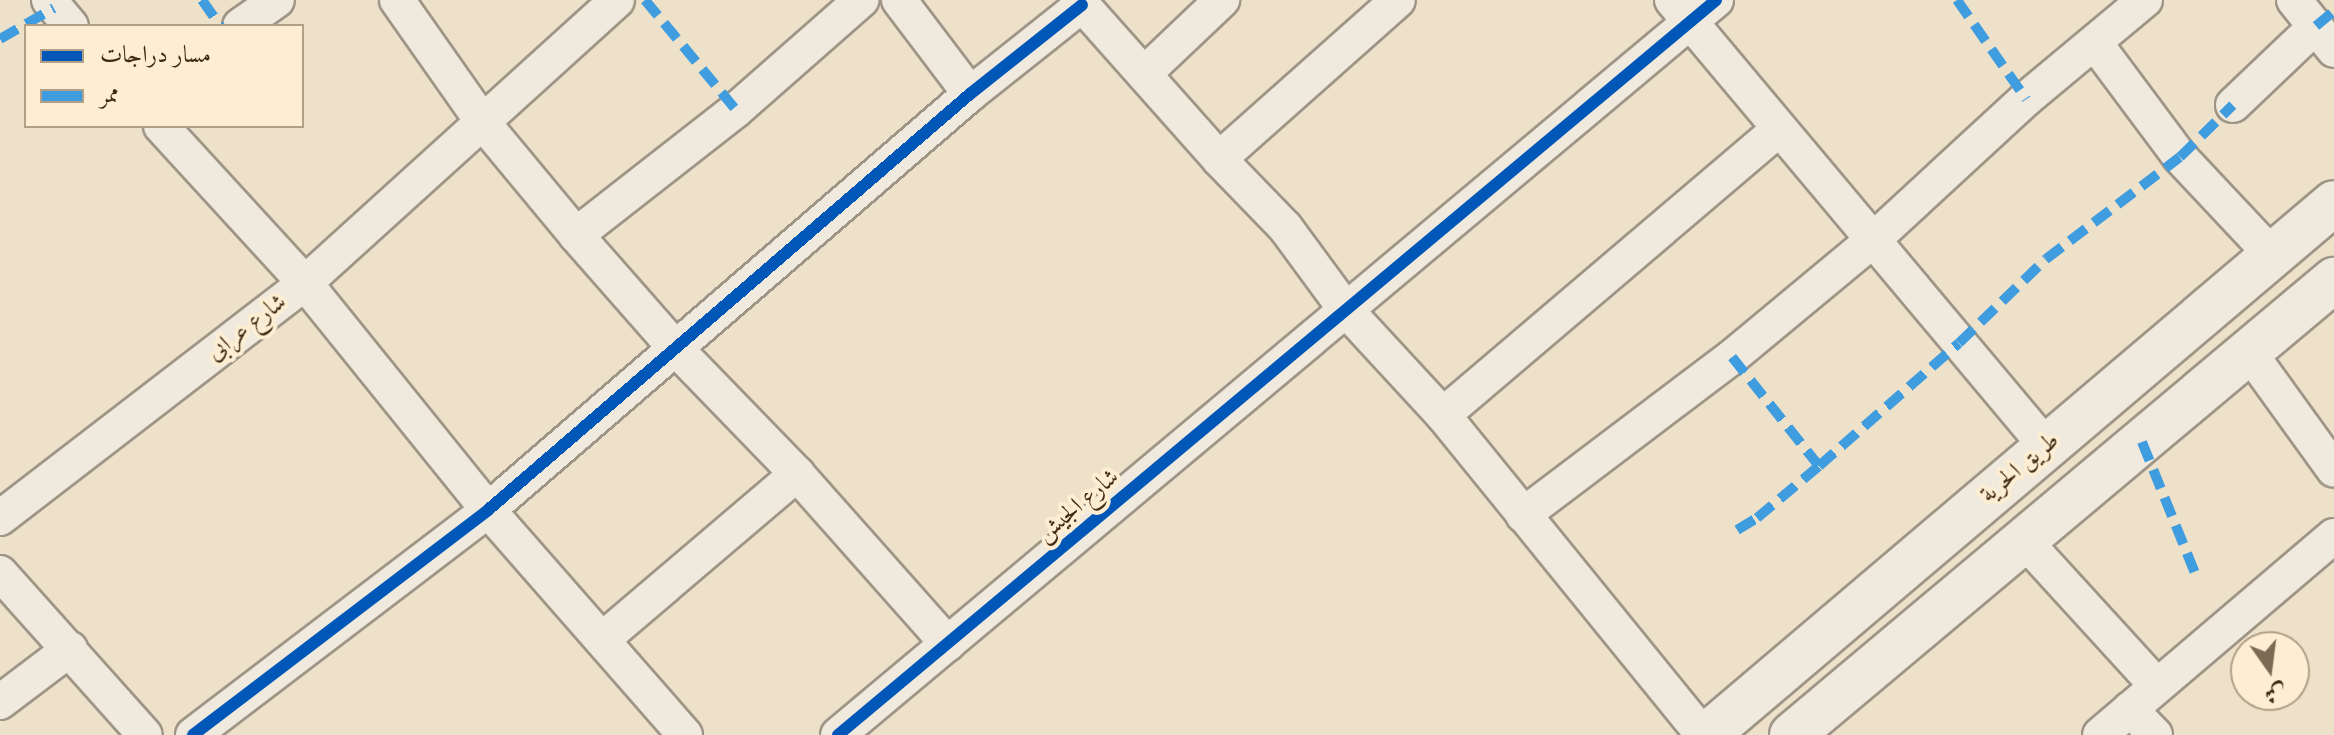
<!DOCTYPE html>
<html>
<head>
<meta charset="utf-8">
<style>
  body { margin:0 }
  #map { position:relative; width:2334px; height:735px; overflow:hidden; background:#ede1ca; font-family:"IM FELL English",Amiri,serif }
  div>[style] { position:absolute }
  .roads { filter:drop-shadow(2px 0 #9f9586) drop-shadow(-2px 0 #9f9586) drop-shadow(0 2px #9f9586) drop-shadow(0 -2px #9f9586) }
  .street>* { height:34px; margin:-17px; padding:0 17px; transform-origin:17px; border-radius:17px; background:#efe9de }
  .secondary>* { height:44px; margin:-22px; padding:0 22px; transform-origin:22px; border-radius:22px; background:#efe9de }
  .quiet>* { height:10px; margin-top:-5px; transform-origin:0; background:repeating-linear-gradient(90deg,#3f9cdf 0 20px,transparent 0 30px) }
  .cycleway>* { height:12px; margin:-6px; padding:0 6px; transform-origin:6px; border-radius:6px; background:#0057b8 }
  span { translate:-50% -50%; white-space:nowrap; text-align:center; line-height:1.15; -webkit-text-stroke:8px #fdeed3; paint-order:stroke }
  .street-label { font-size:24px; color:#402a15 }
  .legend { position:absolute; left:24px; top:24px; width:280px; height:104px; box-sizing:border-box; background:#fdeed3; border:2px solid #b1a087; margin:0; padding:10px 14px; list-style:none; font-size:24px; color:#402a15 }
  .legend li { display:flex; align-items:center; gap:16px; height:40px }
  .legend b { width:40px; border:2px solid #b1a087 }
  .north { position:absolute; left:2230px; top:631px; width:80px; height:80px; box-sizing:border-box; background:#fdeed3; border:2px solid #b1a087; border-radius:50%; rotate:166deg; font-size:22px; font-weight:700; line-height:32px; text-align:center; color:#402a15 }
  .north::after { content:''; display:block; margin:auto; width:28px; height:36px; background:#7d6a54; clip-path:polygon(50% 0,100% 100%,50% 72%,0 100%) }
</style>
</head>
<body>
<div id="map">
  <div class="roads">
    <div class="street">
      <i style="left:49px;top:0;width:34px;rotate:50deg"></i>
      <i style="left:397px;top:0;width:151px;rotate:54.9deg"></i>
      <i style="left:484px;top:124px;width:144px;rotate:50.3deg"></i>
      <i style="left:576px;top:235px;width:153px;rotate:48.7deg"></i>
      <i style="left:677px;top:350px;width:173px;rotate:45.9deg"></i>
      <i style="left:797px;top:474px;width:227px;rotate:48.4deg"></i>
      <i style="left:899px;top:0;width:118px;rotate:52.9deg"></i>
      <i style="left:1078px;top:0;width:213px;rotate:48.4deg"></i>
      <i style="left:1219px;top:159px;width:95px;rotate:45.9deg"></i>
      <i style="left:1285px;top:227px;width:103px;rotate:53.7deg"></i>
      <i style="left:1346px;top:310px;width:143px;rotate:47.3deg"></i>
      <i style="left:1443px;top:415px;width:412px;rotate:50.9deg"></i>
      <i style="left:1672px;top:0;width:582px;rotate:50.02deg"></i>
      <i style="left:2294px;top:0;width:64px;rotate:51.3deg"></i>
      <i style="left:240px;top:26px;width:45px;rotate:-35.1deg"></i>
      <i style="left:2095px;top:43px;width:142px;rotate:53.3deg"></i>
      <i style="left:2180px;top:157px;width:134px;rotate:46.8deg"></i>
      <i style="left:1144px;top:74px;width:108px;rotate:-43.5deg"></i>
      <i style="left:2233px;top:105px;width:115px;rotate:-43.6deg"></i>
      <i style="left:161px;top:126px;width:213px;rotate:47.5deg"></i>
      <i style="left:305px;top:283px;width:292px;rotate:51.1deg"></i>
      <i style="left:488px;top:510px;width:299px;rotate:48.8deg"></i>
      <i style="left:1219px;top:159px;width:239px;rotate:-41.6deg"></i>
      <i style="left:576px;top:235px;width:203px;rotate:-38deg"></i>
      <i style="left:736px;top:110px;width:167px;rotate:-41.3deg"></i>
      <i style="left:2249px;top:352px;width:145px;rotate:54.2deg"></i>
      <i style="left:1443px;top:415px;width:440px;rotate:-40.4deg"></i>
      <i style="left:1523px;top:515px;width:262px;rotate:-37.1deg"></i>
      <i style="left:1732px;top:357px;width:183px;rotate:-39.7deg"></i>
      <i style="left:1873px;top:240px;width:208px;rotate:-42.7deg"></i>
      <i style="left:2026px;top:99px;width:155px;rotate:-39.8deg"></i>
      <i style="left:0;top:518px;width:385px;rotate:-37.6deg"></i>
      <i style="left:305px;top:283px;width:421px;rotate:-42.2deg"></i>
      <i style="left:2022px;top:538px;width:200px;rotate:47.6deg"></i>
      <i style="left:0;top:573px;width:217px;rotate:48.2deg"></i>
      <i style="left:603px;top:639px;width:255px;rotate:-40.4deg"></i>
      <i style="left:0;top:702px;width:88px;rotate:-37.1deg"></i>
      <i style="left:2130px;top:709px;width:36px;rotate:46deg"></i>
      <i style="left:193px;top:735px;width:371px;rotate:-37.3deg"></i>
      <i style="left:488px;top:510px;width:637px;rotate:-40.8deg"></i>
      <i style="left:970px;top:94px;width:143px;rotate:-38.5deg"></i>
      <i style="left:838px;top:735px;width:1145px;rotate:-39.93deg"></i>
      <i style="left:2100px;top:735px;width:307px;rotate:-40.4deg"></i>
    </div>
    <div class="secondary">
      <i style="left:1707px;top:735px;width:822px;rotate:-40.31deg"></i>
      <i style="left:1792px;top:735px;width:708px;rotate:-40.01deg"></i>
    </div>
  </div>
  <div class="quiet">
    <i style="left:202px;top:0;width:32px;rotate:55deg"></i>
    <i style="left:645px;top:0;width:143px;rotate:50.4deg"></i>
    <i style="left:1957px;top:0;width:121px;rotate:55.1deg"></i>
    <i style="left:2316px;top:26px;width:23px;rotate:-40deg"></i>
    <i style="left:0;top:39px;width:62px;rotate:-29.9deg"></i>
    <i style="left:1732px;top:357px;width:139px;rotate:51.4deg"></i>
    <i style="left:2142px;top:442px;width:141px;rotate:68deg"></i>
    <i style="left:1737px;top:530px;width:23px;rotate:-31deg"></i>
    <i style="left:1757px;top:518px;width:81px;rotate:-40deg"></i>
    <i style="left:1819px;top:466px;width:186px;rotate:-41.3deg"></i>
    <i style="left:1959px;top:343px;width:121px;rotate:-44deg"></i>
    <i style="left:2046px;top:259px;width:168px;rotate:-37.3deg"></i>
    <i style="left:2180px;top:157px;width:74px;rotate:-44.5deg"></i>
  </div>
  <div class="cycleway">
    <i style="left:193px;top:735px;width:371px;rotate:-37.3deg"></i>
    <i style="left:488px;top:510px;width:637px;rotate:-40.8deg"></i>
    <i style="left:970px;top:94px;width:143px;rotate:-38.5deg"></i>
    <i style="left:838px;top:735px;width:1145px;rotate:-39.93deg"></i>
  </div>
  <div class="street-label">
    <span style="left:247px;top:328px;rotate:-38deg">شارع عرابى</span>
    <span style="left:2020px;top:468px;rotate:-40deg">طريق الحرية</span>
    <span style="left:1078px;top:506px;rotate:-40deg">شارع الجيش</span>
  </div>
  <ul class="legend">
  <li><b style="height:10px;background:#0057b8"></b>مسار دراجات</li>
  <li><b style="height:10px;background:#3f9cdf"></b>ممر</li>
  </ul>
  <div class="north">ش</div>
</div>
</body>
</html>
